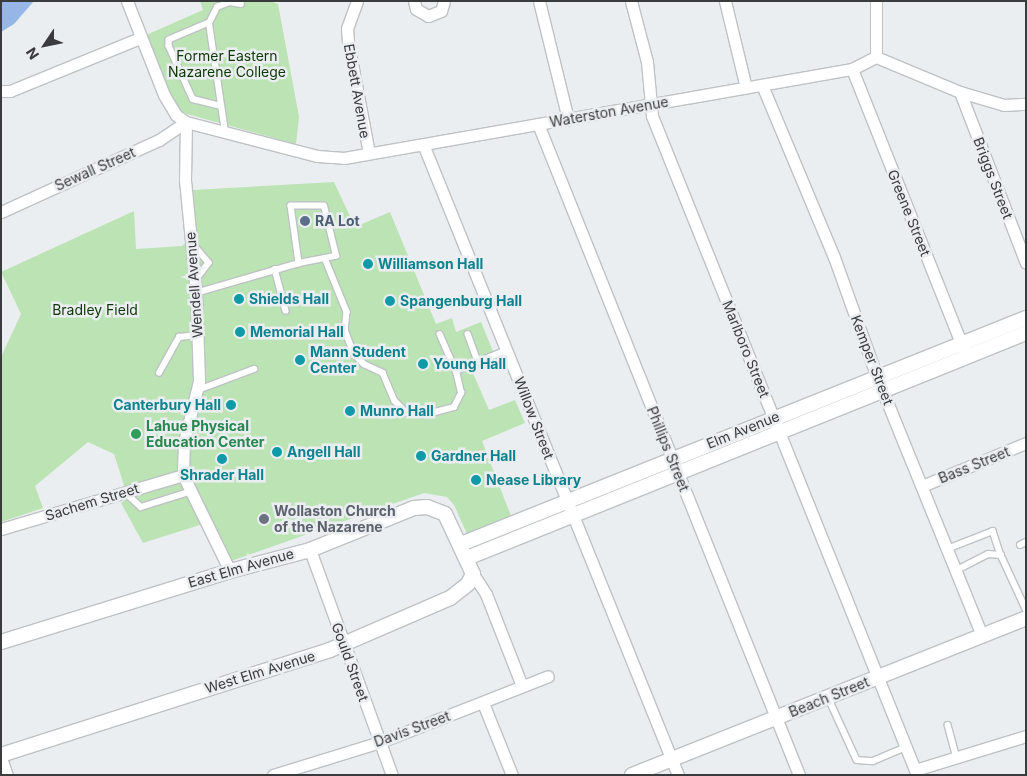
<!DOCTYPE html>
<html>
<head>
<meta charset="utf-8">
<style>
  body { margin:0 }
  #map { position:relative; width:1027px; height:776px; overflow:hidden; background:#eaeef1; font-family:Inter,sans-serif }
  div>[style] { position:absolute }
  .green>* { inset:0; background:#bbe3b3 }
  .water>* { inset:0; background:#96b6e7 }
  .roads { filter:drop-shadow(1px 0 #bec2c5) drop-shadow(-1px 0 #bec2c5) drop-shadow(0 1px #bec2c5) drop-shadow(0 -1px #bec2c5) }
  .service>* { height:5.5px; margin:-2.75px; padding:0 2.75px; transform-origin:2.75px; border-radius:2.75px; background:#fff }
  .minor>* { height:11px; margin:-5.5px; padding:0 5.5px; transform-origin:5.5px; border-radius:5.5px; background:#fff }
  .tertiary>* { height:14px; margin:-7px; padding:0 7px; transform-origin:7px; border-radius:7px; background:#fff }
  .dots>* { width:14px; height:14px; translate:-50% -50%; box-sizing:border-box; border:2px solid #eaeef1; border-radius:50% }
  span { translate:-50% -50%; white-space:nowrap; text-align:center; line-height:1.15; -webkit-text-stroke:5px #eaeef1; paint-order:stroke }
  .park-label { font-size:14px; color:#0f3605 }
  .street-label { font-size:14px; color:#3a3b3c }
  .service-label { font-size:14px; color:#4e5e75; font-weight:700 }
  .left { translate:0 -50%; text-align:left }
  .culture-label { font-size:14px; color:#0d838f; font-weight:700 }
  .right { translate:-100% -50%; text-align:right }
  .leisure-label { font-size:14px; color:#27864d; font-weight:700 }
  .worship-label { font-size:14px; color:#5b616d; font-weight:700 }
  .frame { position:absolute; inset:0; border:2px solid #3a3b3c; pointer-events:none }
  .north { position:absolute; left:20px; top:20px; width:50px; height:50px; -webkit-text-stroke:4px #eaeef1; paint-order:stroke; rotate:236deg; font-size:14px; font-weight:700; line-height:20px; text-align:center; color:#3a3b3c }
  .north::after { content:''; display:block; margin:auto; width:18px; height:22px; background:#3a3b3c; clip-path:polygon(50% 0,100% 100%,50% 72%,0 100%) }
</style>
</head>
<body>
<div id="map">
  <div class="green">
    <i style="clip-path:polygon(200px 1px,270px 1px,278px 4px,299px 117px,296px 144px,187px 114px,176px 108px,144px 36px,203px 10px)"></i>
    <i style="clip-path:polygon(334px 182px,355px 227px,390px 212px,436px 324px,452px 318px,456px 332px,481px 322px,497px 361px,472px 371px,489px 410px,515px 400px,525px 423px,482px 441px,511px 516px,467px 534px,454px 505px,447px 497px,424px 493px,231px 561px,209px 522px,143px 543px,121px 503px,128px 498px,114px 454px,88px 442px,35px 486px,43px 508px,1px 522px,1px 357px,21px 314px,1px 272px,134px 211px,136px 249px,182px 246px,196px 234px,193px 190px)"></i>
  </div>
  <div class="water">
    <i style="clip-path:polygon(1px 1px,34px 1px,14px 24px,1px 32px)"></i>
  </div>
  <div class="roads">
    <div class="service">
      <i style="left:209px;top:23px;width:43px;rotate:157deg"></i>
      <i style="left:169px;top:40px;width:6px;rotate:90deg"></i>
      <i style="left:169px;top:46px;width:58px;rotate:65.6deg"></i>
      <i style="left:193px;top:99px;width:29px;rotate:14deg"></i>
      <i style="left:225px;top:132px;width:110px;rotate:-98.4deg"></i>
      <i style="left:209px;top:23px;width:18px;rotate:-63deg"></i>
      <i style="left:217px;top:7px;width:14px;rotate:-21deg"></i>
      <i style="left:230px;top:2px;width:11px;rotate:10deg"></i>
      <i style="left:194px;top:245px;width:23px;rotate:50deg"></i>
      <i style="left:209px;top:263px;width:21px;rotate:127deg"></i>
      <i style="left:325px;top:258px;width:58px;rotate:67.8deg"></i>
      <i style="left:347px;top:312px;width:18px;rotate:96deg"></i>
      <i style="left:345px;top:330px;width:26px;rotate:69deg"></i>
      <i style="left:354px;top:354px;width:14px;rotate:45deg"></i>
      <i style="left:364px;top:364px;width:21px;rotate:25deg"></i>
      <i style="left:383px;top:373px;width:30px;rotate:67deg"></i>
      <i style="left:395px;top:401px;width:16px;rotate:45deg"></i>
      <i style="left:406px;top:412px;width:18px;rotate:9deg"></i>
      <i style="left:424px;top:415px;width:31px;rotate:-15deg"></i>
      <i style="left:454px;top:407px;width:16px;rotate:-63deg"></i>
      <i style="left:461px;top:393px;width:23px;rotate:-103deg"></i>
      <i style="left:456px;top:371px;width:55px;rotate:-22.4deg"></i>
      <i style="left:275px;top:269px;width:43px;rotate:75.3deg"></i>
      <i style="left:196px;top:293px;width:107px;rotate:-16.2deg"></i>
      <i style="left:299px;top:263px;width:38px;rotate:-11deg"></i>
      <i style="left:336px;top:256px;width:51px;rotate:-103.5deg"></i>
      <i style="left:324px;top:206px;width:33px;rotate:180deg"></i>
      <i style="left:291px;top:206px;width:58px;rotate:82deg"></i>
      <i style="left:440px;top:334px;width:40px;rotate:66.6deg"></i>
      <i style="left:468px;top:334px;width:29px;rotate:70deg"></i>
      <i style="left:159px;top:373px;width:41px;rotate:-60.9deg"></i>
      <i style="left:179px;top:337px;width:19px;rotate:-6deg"></i>
      <i style="left:198px;top:390px;width:60px;rotate:-20.6deg"></i>
      <i style="left:125px;top:492px;width:22px;rotate:43deg"></i>
      <i style="left:141px;top:507px;width:50px;rotate:-17.4deg"></i>
      <i style="left:1020px;top:545px;width:7px;rotate:-27deg"></i>
      <i style="left:947px;top:549px;width:49px;rotate:-21.4deg"></i>
      <i style="left:993px;top:531px;width:25px;rotate:72deg"></i>
      <i style="left:955px;top:571px;width:37px;rotate:-27deg"></i>
      <i style="left:988px;top:554px;width:13px;rotate:4deg"></i>
      <i style="left:1001px;top:555px;width:60px;rotate:65.2deg"></i>
      <i style="left:828px;top:697px;width:69px;rotate:65.3deg"></i>
      <i style="left:857px;top:760px;width:16px;rotate:4deg"></i>
      <i style="left:873px;top:761px;width:36px;rotate:-23deg"></i>
      <i style="left:948px;top:725px;width:34px;rotate:75deg"></i>
    </div>
    <div class="minor">
      <i style="left:127px;top:1px;width:101px;rotate:68.5deg"></i>
      <i style="left:164px;top:95px;width:23px;rotate:59deg"></i>
      <i style="left:176px;top:115px;width:12px;rotate:35deg"></i>
      <i style="left:186px;top:122px;width:58px;rotate:91deg"></i>
      <i style="left:185px;top:180px;width:114px;rotate:84.4deg"></i>
      <i style="left:196px;top:293px;width:88px;rotate:88deg"></i>
      <i style="left:199px;top:381px;width:63px;rotate:103.8deg"></i>
      <i style="left:184px;top:442px;width:33px;rotate:92deg"></i>
      <i style="left:183px;top:475px;width:107px;rotate:63.9deg"></i>
      <i style="left:357px;top:1px;width:29px;rotate:110deg"></i>
      <i style="left:347px;top:28px;width:14px;rotate:86deg"></i>
      <i style="left:348px;top:42px;width:113px;rotate:79.3deg"></i>
      <i style="left:414px;top:1px;width:8px;rotate:76deg"></i>
      <i style="left:416px;top:9px;width:14px;rotate:30deg"></i>
      <i style="left:428px;top:16px;width:14px;rotate:-21deg"></i>
      <i style="left:441px;top:11px;width:10px;rotate:-73deg"></i>
      <i style="left:539px;top:1px;width:122px;rotate:76.2deg"></i>
      <i style="left:631px;top:1px;width:63px;rotate:75.3deg"></i>
      <i style="left:647px;top:62px;width:54px;rotate:84.7deg"></i>
      <i style="left:652px;top:116px;width:710px;rotate:68.09deg"></i>
      <i style="left:725px;top:1px;width:89px;rotate:76.4deg"></i>
      <i style="left:876px;top:1px;width:56px;rotate:90deg"></i>
      <i style="left:852px;top:69px;width:302px;rotate:68.3deg"></i>
      <i style="left:762px;top:85px;width:186px;rotate:67.3deg"></i>
      <i style="left:834px;top:257px;width:127px;rotate:70.3deg"></i>
      <i style="left:877px;top:377px;width:279px;rotate:67.9deg"></i>
      <i style="left:1px;top:91px;width:9px"></i>
      <i style="left:10px;top:91px;width:140px;rotate:-22.2deg"></i>
      <i style="left:960px;top:92px;width:183px;rotate:68.9deg"></i>
      <i style="left:538px;top:124px;width:701px;rotate:68.15deg"></i>
      <i style="left:423px;top:144px;width:681px;rotate:68deg"></i>
      <i style="left:1px;top:212px;width:174px;rotate:-24.5deg"></i>
      <i style="left:159px;top:140px;width:32px;rotate:-34deg"></i>
      <i style="left:186px;top:122px;width:135px;rotate:14.5deg"></i>
      <i style="left:317px;top:156px;width:27px;rotate:4deg"></i>
      <i style="left:344px;top:158px;width:516px;rotate:-9.94deg"></i>
      <i style="left:852px;top:69px;width:27px;rotate:-27deg"></i>
      <i style="left:876px;top:57px;width:91px;rotate:22.6deg"></i>
      <i style="left:960px;top:92px;width:46px;rotate:16.5deg"></i>
      <i style="left:1004px;top:105px;width:22px;rotate:-3deg"></i>
      <i style="left:922px;top:486px;width:113px;rotate:-22.5deg"></i>
      <i style="left:1px;top:529px;width:190px;rotate:-16.5deg"></i>
      <i style="left:310px;top:550px;width:239px;rotate:70deg"></i>
      <i style="left:473px;top:574px;width:24px;rotate:57deg"></i>
      <i style="left:486px;top:594px;width:99px;rotate:68.6deg"></i>
      <i style="left:483px;top:703px;width:78px;rotate:68.1deg"></i>
      <i style="left:1px;top:758px;width:18px;rotate:71deg"></i>
      <i style="left:915px;top:770px;width:116px;rotate:-17deg"></i>
      <i style="left:273px;top:775px;width:112px;rotate:-17.1deg"></i>
      <i style="left:380px;top:742px;width:180px;rotate:-21.4deg"></i>
    </div>
    <div class="tertiary">
      <i style="left:461px;top:544px;width:609px;rotate:-21.8deg"></i>
      <i style="left:467px;top:558px;width:603px;rotate:-21.93deg"></i>
      <i style="left:1px;top:642px;width:240px;rotate:-17.2deg"></i>
      <i style="left:230px;top:571px;width:83px;rotate:-14.7deg"></i>
      <i style="left:310px;top:550px;width:112px;rotate:-22deg"></i>
      <i style="left:414px;top:508px;width:13px;rotate:-4deg"></i>
      <i style="left:427px;top:507px;width:19px;rotate:21deg"></i>
      <i style="left:445px;top:514px;width:66px;rotate:65deg"></i>
      <i style="left:473px;top:574px;width:11px;rotate:117deg"></i>
      <i style="left:468px;top:584px;width:23px;rotate:142deg"></i>
      <i style="left:450px;top:598px;width:131px;rotate:156.6deg"></i>
      <i style="left:330px;top:650px;width:345px;rotate:162.3deg"></i>
      <i style="left:632px;top:775px;width:424px;rotate:-21.7deg"></i>
    </div>
  </div>
  <div class="dots">
    <i style="left:305px;top:221px;background:#5c6f8a"></i>
    <i style="left:368px;top:264px;background:#0f9aa8"></i>
    <i style="left:239px;top:299px;background:#0f9aa8"></i>
    <i style="left:390px;top:301px;background:#0f9aa8"></i>
    <i style="left:240px;top:332px;background:#0f9aa8"></i>
    <i style="left:300px;top:360px;background:#0f9aa8"></i>
    <i style="left:423px;top:364px;background:#0f9aa8"></i>
    <i style="left:231px;top:405px;background:#0f9aa8"></i>
    <i style="left:350px;top:411px;background:#0f9aa8"></i>
    <i style="left:136px;top:434px;background:#2e9e5b"></i>
    <i style="left:277px;top:452px;background:#0f9aa8"></i>
    <i style="left:421px;top:456px;background:#0f9aa8"></i>
    <i style="left:222px;top:459px;background:#0f9aa8"></i>
    <i style="left:476px;top:480px;background:#0f9aa8"></i>
    <i style="left:264px;top:519px;background:#6b7280"></i>
  </div>
  <div class="park-label">
    <span style="left:227px;top:64px">Former Eastern<br>Nazarene College</span>
    <span style="left:95px;top:310px">Bradley Field</span>
  </div>
  <div class="street-label">
    <span style="left:357px;top:91px;rotate:80deg">Ebbett Avenue</span>
    <span style="left:609px;top:112px;rotate:-10deg">Waterston Avenue</span>
    <span style="left:95px;top:169px;rotate:-24deg">Sewall Street</span>
    <span style="left:993px;top:178px;rotate:69deg">Briggs Street</span>
    <span style="left:909px;top:213px;rotate:68deg">Greene Street</span>
    <span style="left:194px;top:285px;rotate:-94deg">Wendell Avenue</span>
    <span style="left:746px;top:349px;rotate:68deg">Marlboro Street</span>
    <span style="left:872px;top:360px;rotate:69deg">Kemper Street</span>
    <span style="left:534px;top:418px;rotate:69deg">Willow Street</span>
    <span style="left:743px;top:430px;rotate:-22deg">Elm Avenue</span>
    <span style="left:668px;top:449px;rotate:68deg">Phillips Street</span>
    <span style="left:974px;top:465px;rotate:-22deg">Bass Street</span>
    <span style="left:92px;top:502px;rotate:-17deg">Sachem Street</span>
    <span style="left:241px;top:568px;rotate:-16deg">East Elm Avenue</span>
    <span style="left:350px;top:662px;rotate:70deg">Gould Street</span>
    <span style="left:260px;top:672px;rotate:-17deg">West Elm Avenue</span>
    <span style="left:829px;top:697px;rotate:-22deg">Beach Street</span>
    <span style="left:412px;top:729px;rotate:-20deg">Davis Street</span>
  </div>
  <div class="service-label">
    <span class="left" style="left:315px;top:221px">RA Lot</span>
  </div>
  <div class="culture-label">
    <span class="left" style="left:378px;top:264px">Williamson Hall</span>
    <span class="left" style="left:249px;top:299px">Shields Hall</span>
    <span class="left" style="left:400px;top:301px">Spangenburg Hall</span>
    <span class="left" style="left:250px;top:332px">Memorial Hall</span>
    <span class="left" style="left:310px;top:360px">Mann Student<br>Center</span>
    <span class="left" style="left:433px;top:364px">Young Hall</span>
    <span class="right" style="left:221px;top:405px">Canterbury Hall</span>
    <span class="left" style="left:360px;top:411px">Munro Hall</span>
    <span class="left" style="left:287px;top:452px">Angell Hall</span>
    <span class="left" style="left:431px;top:456px">Gardner Hall</span>
    <span style="left:222px;top:475px">Shrader Hall</span>
    <span class="left" style="left:486px;top:480px">Nease Library</span>
  </div>
  <div class="leisure-label">
    <span class="left" style="left:146px;top:434px">Lahue Physical<br>Education Center</span>
  </div>
  <div class="worship-label">
    <span class="left" style="left:274px;top:519px">Wollaston Church<br>of the Nazarene</span>
  </div>
  <div class="frame"></div>
  <div class="north">N</div>
</div>
</body>
</html>
